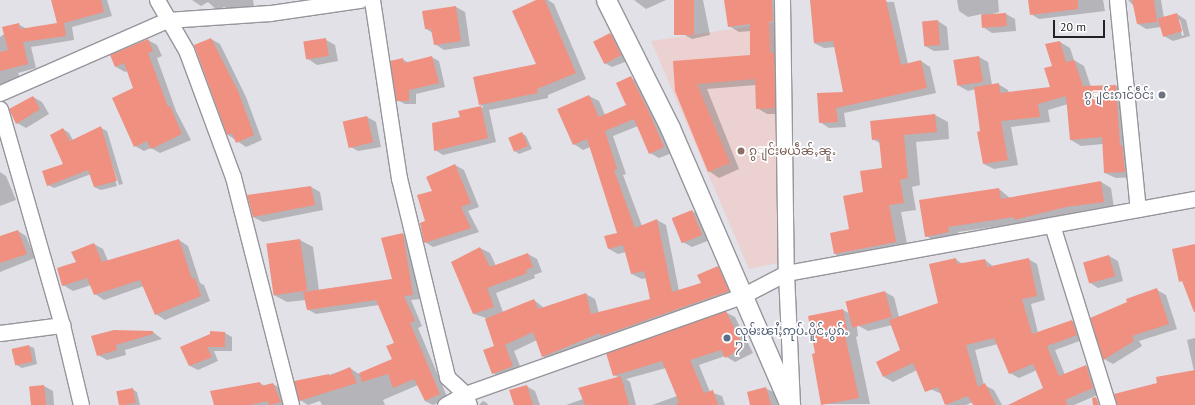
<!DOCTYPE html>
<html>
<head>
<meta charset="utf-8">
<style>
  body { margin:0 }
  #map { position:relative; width:1195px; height:405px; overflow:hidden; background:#e2e1e8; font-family:"PT Sans","Noto Sans Myanmar",sans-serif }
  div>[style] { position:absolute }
  .education>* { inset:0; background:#ecd1d1 }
  .shadow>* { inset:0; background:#0003 }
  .building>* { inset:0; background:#f09081; transform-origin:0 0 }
  .roads { filter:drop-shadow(1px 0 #96959c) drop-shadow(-1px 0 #96959c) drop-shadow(0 1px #96959c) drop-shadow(0 -1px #96959c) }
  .minor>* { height:15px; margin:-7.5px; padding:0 7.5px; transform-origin:7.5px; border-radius:7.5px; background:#fff }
  .tertiary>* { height:19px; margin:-9.5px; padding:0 9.5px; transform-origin:9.5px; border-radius:9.5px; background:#fff }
  .dots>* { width:11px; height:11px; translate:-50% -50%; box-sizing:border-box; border:2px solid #fff; border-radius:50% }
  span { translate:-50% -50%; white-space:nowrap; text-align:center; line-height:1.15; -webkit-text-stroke:3.5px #fff; paint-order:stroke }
  .worship-label { font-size:12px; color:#5b616d }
  .right { translate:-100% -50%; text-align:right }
  .education-label { font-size:12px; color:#785e54 }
  .left { translate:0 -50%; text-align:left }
  .service-label { font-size:12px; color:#4e5e75 }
  .scale { position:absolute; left:1053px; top:20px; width:52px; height:18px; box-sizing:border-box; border:2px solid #222124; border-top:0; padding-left:5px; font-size:12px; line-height:14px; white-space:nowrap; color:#222124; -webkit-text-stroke:3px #fff; paint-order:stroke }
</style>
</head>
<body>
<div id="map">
  <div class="education">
    <i style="clip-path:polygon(780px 22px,787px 261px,749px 269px,651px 41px)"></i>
  </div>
  <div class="shadow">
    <i style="clip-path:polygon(52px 0,107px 0,112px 16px,72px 27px,74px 40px,31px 47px,36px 68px,18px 73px,22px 82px,0 92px,0 37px,18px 24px,27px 29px,59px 24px)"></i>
    <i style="clip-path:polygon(192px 0,253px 0,254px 6px,231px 11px,224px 7px,218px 11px,208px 2px,201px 6px)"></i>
    <i style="clip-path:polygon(538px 0,548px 0,554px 4px,586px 79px,548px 95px,548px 98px,489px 110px,496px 142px,443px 155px,435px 150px,442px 121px,461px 117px,460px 112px,484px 107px,480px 105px,538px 65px)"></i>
    <i style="clip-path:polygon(634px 0,666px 0,646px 9px)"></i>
    <i style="clip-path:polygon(675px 0,703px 0,710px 35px,692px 39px,681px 33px)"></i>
    <i style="clip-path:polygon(725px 0,781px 0,785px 114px,767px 114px,757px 108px,756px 85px,707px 89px,739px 169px,719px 178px,709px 171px,676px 91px,751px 56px,751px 31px,739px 32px,729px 26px)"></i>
    <i style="clip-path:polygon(812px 0,894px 2px,908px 64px,921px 61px,930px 67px,936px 93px,844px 113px,846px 127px,829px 128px,820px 122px,844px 93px,836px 47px,824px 48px,814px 43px)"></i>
    <i style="clip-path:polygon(957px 0,998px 0,999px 12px,989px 15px,1006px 14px,1015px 19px,1016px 31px,992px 33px,983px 27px,982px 14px,968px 17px,959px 11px)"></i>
    <i style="clip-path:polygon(1029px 0,1103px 0,1105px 11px,1039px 19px,1031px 14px)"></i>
    <i style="clip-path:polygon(evenodd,1128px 0,1161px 0,1164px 18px,1177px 14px,1186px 20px,1190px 36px,1173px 41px,1164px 36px,1161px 27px,1146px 29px,1138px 24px,1134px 6px,1128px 0,1178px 20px,1180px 20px,1184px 35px,1182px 36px,1178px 20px)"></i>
    <i style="clip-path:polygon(456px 7px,465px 12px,470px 46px,444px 50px,435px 44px,433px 33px,426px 29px)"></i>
    <i style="clip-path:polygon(938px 21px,947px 27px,949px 50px,934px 51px,925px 46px)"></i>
    <i style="clip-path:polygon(610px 34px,619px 39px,630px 60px,612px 67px,603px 62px)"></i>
    <i style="clip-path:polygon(211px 39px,220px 44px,246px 97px,262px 140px,246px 147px,228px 135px)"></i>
    <i style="clip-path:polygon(148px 40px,157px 45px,162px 56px,157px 58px,176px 111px,191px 140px,160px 153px,151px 148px,144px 151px,135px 146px,134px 89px,128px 71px,125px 72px,116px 67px,111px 55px)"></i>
    <i style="clip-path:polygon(326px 40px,335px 45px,338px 61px,317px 65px,308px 59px)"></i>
    <i style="clip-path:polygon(1060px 42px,1070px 48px,1074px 60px,1084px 66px,1091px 87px,1116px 86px,1126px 91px,1135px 177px,1116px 178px,1105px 173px,1103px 144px,1081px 146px,1071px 140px,1068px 104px,1048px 110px,1050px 122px,1011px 127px,1018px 165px,994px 169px,984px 164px,976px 89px,968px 91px,959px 86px,979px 57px,988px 62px,992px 85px,998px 84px,1008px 90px,1009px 93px,1051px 88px,1053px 66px)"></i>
    <i style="clip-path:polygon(431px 57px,439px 61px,445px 87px,416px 94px,416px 104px,405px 104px,397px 100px,402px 59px,409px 63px)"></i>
    <i style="clip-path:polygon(631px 78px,640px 83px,672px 153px,659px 158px,650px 153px,638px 126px,613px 136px,626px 174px,623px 175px,642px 226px,657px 220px,666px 225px,679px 291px,702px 284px,718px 267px,727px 273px,737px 296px,552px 362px,543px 356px,537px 340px,514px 351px,522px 371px,502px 378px,493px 373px,496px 346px,486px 318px,474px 314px,452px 262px,480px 248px,490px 253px,496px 266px,528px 254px,537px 259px,542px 272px,534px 275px,535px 278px,496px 293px,503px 312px,534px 300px,544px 308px,586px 294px,595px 299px,599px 313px,651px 300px,646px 278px,642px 279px,632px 274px,626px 252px,618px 254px,609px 249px,618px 234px,590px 147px,583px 150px,574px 144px,589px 96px,599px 101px,605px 115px,628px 105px)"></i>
    <i style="clip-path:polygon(33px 97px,42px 102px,49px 114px,26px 128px,17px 123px)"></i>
    <i style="clip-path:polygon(935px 115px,948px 122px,949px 139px,916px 142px,920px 185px,912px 187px,916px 210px,901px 212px,908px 249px,848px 261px,835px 254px,851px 230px,864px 193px,883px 169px,880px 143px,872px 139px,871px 122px)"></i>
    <i style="clip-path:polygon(367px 117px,376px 122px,381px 147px,358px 151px,349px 146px)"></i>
    <i style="clip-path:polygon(101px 128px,107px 131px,123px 184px,119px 185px,101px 132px,117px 186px,101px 190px,94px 187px,91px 174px,54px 188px,48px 185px,64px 164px,63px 129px,69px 133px,73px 140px)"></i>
    <i style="clip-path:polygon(522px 133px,526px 136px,532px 149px,519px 154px,515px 151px)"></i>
    <i style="clip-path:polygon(455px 165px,464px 170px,479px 207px,468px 211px,479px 232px,433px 247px,425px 242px,426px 222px,434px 191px)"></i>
    <i style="clip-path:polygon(0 172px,6px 176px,16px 200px,0 206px)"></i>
    <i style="clip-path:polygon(1101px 182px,1111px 188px,1114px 208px,1026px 225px,1022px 223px,958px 232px,959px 238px,937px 242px,926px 236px,999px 189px,1010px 198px)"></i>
    <i style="clip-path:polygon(311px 187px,320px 192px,323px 210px,263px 222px,253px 217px,248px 196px)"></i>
    <i style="clip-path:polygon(692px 211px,701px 216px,710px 240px,692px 247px,683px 242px)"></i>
    <i style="clip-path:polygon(18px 231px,26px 236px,35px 258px,0 272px,0 237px)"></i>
    <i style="clip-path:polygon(403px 234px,411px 238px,421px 299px,411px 300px,422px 326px,418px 328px,448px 399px,433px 405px,425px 401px,418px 385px,383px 400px,385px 405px,322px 405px,320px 401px,308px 405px,300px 400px,329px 375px,350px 368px,359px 374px,393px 360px,395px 343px,379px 305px,316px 314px,307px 309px,306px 300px,287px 302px,274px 295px,267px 244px,300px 240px,313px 247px,319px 290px,394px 280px)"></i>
    <i style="clip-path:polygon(179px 240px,188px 246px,200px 283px,204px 285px,210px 301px,165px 320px,156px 314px,144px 286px,104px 300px,95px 294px,91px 285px,73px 291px,63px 285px,77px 262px,94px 244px,103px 249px,108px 261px)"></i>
    <i style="clip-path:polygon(1109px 256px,1118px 261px,1123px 281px,1098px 288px,1089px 282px)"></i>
    <i style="clip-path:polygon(955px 259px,963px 264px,985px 260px,994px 267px,1028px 259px,1037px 264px,1045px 300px,1031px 304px,1038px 333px,1072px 321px,1081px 326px,1085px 339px,1055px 350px,1065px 375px,1086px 366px,1095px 371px,1102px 393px,1074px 405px,1023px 405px,1044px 389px,1037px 370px,1019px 378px,1010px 373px,998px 344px,975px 350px,984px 385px,994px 390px,1002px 405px,974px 405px,973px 402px,966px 405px,947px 405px,942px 394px,923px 386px,917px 370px,893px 382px,884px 377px,901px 351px,892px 325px,868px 331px,859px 326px,856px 320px,858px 336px,856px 337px,870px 404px,822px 404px,817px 354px,809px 317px,843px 310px,854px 316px,885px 292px,894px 297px,899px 317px,939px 304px)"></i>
    <i style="clip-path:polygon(1157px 290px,1166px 295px,1177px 329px,1139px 341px,1142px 346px,1113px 364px,1104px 359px,1092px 319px)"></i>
    <i style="clip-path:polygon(725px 312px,735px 317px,753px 353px,735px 362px,725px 356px,699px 365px,710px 392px,722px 396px,725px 405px,652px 405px,677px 396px,666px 368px,626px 379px,630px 382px,636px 405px,566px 405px,583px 399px,618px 377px,614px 375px)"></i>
    <i style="clip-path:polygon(153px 332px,162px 339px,125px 350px,126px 355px,107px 360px,98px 355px,92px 337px)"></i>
    <i style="clip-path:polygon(225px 333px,232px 337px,232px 351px,214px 351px,218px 361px,198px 370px,190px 366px,182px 347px)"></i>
    <i style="clip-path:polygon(1195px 338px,1195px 405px,1119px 405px,1159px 384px,1194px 371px,1187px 340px)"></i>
    <i style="clip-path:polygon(29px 346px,34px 348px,37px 364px,22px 368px,18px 366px,13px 351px)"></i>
    <i style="clip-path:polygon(260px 383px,265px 386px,273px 384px,282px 389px,288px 405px,216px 405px,212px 391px)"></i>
    <i style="clip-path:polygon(44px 386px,53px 391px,54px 405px,32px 405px)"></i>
    <i style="clip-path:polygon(526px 386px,535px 391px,540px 405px,515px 405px)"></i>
    <i style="clip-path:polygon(765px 388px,775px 393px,778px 405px,751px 405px)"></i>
    <i style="clip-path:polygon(132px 389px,137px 392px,140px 405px,120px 405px,117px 392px)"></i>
    <i style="clip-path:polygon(483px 401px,487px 403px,488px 405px,479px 405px)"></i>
  </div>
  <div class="building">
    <i style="clip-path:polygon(51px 0,101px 0,104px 12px,64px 23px,66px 36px,23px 42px,28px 64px,0 71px,0 52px,8px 50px,2px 27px,19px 23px,20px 29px,57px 23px)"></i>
    <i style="clip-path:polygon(536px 0,545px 0,576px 73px,537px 89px,538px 93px,479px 105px,473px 77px,536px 64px,512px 11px)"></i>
    <i style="left:674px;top:0;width:20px;height:35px"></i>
    <i style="clip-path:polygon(724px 0,772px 0,773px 21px,769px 22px,770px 53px,774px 53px,775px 108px,756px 109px,755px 79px,697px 84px,730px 163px,708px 172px,675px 91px,673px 61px,750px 55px,750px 24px,728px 27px)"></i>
    <i style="clip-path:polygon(810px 0,886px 0,901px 65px,921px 60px,927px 88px,836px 108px,838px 122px,819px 123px,817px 93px,843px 92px,833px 41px,814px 43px)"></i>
    <i style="clip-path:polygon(1028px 0,1078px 0,1078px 9px,1030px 15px)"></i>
    <i style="clip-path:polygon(1132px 0,1154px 0,1157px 22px,1137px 24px)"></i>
    <i style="clip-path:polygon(456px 6px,461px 41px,434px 45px,431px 29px,425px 29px,422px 11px)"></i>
    <i style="left:1006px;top:13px;width:13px;height:25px;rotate:86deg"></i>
    <i style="left:1177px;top:13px;width:19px;height:20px;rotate:74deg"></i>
    <i style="left:938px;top:20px;width:25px;height:16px;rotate:85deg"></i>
    <i style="left:610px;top:33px;width:25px;height:19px;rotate:63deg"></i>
    <i style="clip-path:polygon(211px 38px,238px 91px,254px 135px,236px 143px,232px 133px,227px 135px,194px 45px)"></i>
    <i style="left:326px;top:38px;width:18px;height:23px;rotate:81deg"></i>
    <i style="clip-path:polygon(148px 39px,153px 51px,148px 53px,168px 107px,170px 106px,182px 134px,151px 149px,147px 141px,134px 147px,112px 98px,133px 88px,124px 63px,115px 67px,110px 55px)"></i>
    <i style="clip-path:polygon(1060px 41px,1066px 62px,1074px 60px,1083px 86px,1116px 85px,1120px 145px,1122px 145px,1125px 172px,1104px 173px,1102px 137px,1070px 140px,1066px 96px,1038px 104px,1040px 117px,1001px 121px,1008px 160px,983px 164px,977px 132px,980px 131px,974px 87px,999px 83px,1000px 93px,1050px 87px,1044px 68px,1052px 66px,1045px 44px)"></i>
    <i style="clip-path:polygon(432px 56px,439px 83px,409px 90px,409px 101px,396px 101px,390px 61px,403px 58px,404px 63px)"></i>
    <i style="left:979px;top:56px;width:26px;height:26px;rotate:81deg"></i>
    <i style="clip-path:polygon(631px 76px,649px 112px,664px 147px,649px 154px,634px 119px,605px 131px,617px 169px,614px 170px,635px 228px,657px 219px,672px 292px,701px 283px,697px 275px,718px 266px,729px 291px,601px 336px,600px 333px,542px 357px,533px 332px,505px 345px,513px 366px,492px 374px,483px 350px,494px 346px,485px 319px,534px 299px,538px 309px,586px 293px,591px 314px,650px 299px,644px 271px,631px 274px,623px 245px,608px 249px,604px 236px,617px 233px,587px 139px,573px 145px,557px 109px,589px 95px,599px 117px,626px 105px,616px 83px)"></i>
    <i style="clip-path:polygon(33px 96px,40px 109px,16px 124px,9px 109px)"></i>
    <i style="clip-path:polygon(481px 106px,488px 138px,434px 151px,432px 123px,460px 117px,458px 111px)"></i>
    <i style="clip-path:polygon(935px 114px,937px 132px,904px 135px,908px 178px,900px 180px,904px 203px,889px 205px,896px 242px,834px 254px,830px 233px,849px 229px,843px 196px,863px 192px,860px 171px,882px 168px,879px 139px,872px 140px,870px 121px)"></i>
    <i style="left:367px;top:116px;width:27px;height:25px;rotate:77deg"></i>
    <i style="clip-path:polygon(101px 126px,117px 181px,94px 187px,88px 170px,47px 186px,42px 171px,63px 164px,50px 135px,63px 128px,70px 141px)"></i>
    <i style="left:522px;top:132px;width:15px;height:15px;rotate:67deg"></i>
    <i style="clip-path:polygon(455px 164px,471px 203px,461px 207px,471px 228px,424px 243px,420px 223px,425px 221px,417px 195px,432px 191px,426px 177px)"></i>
    <i style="clip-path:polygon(1101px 181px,1104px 202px,1066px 207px,1014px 220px,1014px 217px,948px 227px,949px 232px,925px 237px,919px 200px,999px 188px,1001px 199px)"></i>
    <i style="clip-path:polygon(311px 186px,315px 205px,253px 217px,247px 195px)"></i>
    <i style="left:692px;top:210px;width:27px;height:22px;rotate:68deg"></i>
    <i style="clip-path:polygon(18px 230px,27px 254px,0 263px,0 236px)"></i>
    <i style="clip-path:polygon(403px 233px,413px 295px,404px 296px,415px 321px,410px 323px,440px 394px,425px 401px,414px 379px,393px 388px,388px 374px,362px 382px,359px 373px,392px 359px,386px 346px,394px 343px,376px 300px,307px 310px,303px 292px,392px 279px,381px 238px)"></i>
    <i style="clip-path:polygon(179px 239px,192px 279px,195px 278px,201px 296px,155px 315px,140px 280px,94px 295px,87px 278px,62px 286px,57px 268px,76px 262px,71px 252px,94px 243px,102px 262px)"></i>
    <i style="left:300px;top:239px;width:52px;height:34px;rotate:82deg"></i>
    <i style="clip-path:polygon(1195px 244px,1195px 312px,1194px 312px,1182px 281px,1179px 282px,1172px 249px)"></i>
    <i style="clip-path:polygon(480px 247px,490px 267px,528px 253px,533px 267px,526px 270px,527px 273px,487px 288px,494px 307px,473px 314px,451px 262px)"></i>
    <i style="left:1109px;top:255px;width:22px;height:27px;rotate:74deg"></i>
    <i style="clip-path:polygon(956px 258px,957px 264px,985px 259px,987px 267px,1029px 258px,1037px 296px,1022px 299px,1032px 334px,1072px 320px,1077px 335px,1047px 346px,1059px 376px,1086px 365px,1093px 388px,1065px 400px,1068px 405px,1008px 405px,1043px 388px,1033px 364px,1009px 374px,994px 338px,966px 345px,978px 387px,985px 383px,996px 405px,973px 405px,968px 396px,945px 405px,938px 387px,925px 392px,913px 363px,883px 377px,876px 362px,900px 350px,889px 320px,938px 303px,929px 264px)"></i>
    <i style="clip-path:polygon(1157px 288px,1169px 324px,1132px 336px,1134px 341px,1103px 360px,1090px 318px,1127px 302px,1126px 299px)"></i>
    <i style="left:885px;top:291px;width:27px;height:41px;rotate:75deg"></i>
    <i style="clip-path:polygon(843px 309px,847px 330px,844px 331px,859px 398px,821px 405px,812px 354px,815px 353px,808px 316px)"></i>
    <i style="clip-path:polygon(726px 311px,744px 348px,725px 358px,721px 350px,690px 360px,704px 393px,713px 390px,718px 405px,676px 405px,679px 402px,662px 361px,613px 376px,606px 353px)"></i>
    <i style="clip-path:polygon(114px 330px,153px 331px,153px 334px,116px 345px,117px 350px,97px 356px,91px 336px)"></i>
    <i style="clip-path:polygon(210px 331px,225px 332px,225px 347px,207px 347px,212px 357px,189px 366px,180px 347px,210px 334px)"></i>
    <i style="left:29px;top:345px;width:17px;height:18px;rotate:77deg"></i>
    <i style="clip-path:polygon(350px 367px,357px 383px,299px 401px,294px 381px,329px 374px,329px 376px)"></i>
    <i style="clip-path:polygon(1195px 370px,1195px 405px,1117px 405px,1114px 394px,1157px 383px,1156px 377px)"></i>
    <i style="clip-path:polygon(621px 376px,629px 405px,585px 405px,578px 388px)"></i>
    <i style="clip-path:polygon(260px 382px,261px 386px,273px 383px,281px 402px,269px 405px,268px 401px,250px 405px,214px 405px,210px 391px)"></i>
    <i style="left:44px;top:385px;width:20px;height:15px;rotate:84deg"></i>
    <i style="clip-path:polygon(527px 385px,533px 405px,514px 405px,509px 390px)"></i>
    <i style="clip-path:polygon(766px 387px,771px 405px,750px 405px,747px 392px)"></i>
    <i style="left:133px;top:388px;width:15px;height:17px;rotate:79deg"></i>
    <i style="clip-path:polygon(1096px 397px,1099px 405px,1093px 405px,1092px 398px)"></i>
  </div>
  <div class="roads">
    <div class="minor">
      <i style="left:157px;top:0;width:58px;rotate:59.9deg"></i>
      <i style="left:186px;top:50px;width:135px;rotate:69.7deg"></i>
      <i style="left:233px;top:177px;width:235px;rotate:75.7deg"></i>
      <i style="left:372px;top:0;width:180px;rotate:81.4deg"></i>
      <i style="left:399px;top:178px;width:205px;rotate:76.4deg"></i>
      <i style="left:447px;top:377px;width:25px;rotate:43deg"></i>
      <i style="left:465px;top:394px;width:12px;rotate:70deg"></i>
      <i style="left:782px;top:0;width:273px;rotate:89.2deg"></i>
      <i style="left:786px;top:273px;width:132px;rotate:87.4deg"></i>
      <i style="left:1117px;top:0;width:210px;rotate:84.3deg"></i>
      <i style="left:0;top:93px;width:182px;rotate:-23.6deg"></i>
      <i style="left:167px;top:20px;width:103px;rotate:-3.9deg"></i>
      <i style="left:270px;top:13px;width:91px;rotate:-8.2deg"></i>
      <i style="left:0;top:109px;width:225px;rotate:74deg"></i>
      <i style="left:62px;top:325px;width:82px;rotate:76.6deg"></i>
      <i style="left:1052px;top:225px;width:189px;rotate:72.7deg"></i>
      <i style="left:0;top:333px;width:63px;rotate:-7.4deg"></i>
      <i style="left:445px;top:405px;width:23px;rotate:-29deg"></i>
      <i style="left:465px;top:394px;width:296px;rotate:-19.5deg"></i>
      <i style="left:744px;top:295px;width:47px;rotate:-27.6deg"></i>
      <i style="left:786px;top:273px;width:416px;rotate:-10.3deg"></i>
    </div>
    <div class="tertiary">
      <i style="left:606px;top:0;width:143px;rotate:63.4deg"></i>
      <i style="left:670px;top:128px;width:302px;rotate:66.6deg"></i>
    </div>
  </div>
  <div class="dots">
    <i style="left:1162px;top:95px;background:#6b7280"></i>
    <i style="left:741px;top:151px;background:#8d6e63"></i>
    <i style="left:727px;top:338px;background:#5c6f8a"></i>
  </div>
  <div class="worship-label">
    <span class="right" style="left:1154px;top:95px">ၵွျင်းၵၢင်ဝဵင်း</span>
  </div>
  <div class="education-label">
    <span class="left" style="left:749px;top:151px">ၵွျင်းမယဵၼ်ႇၼူႉ</span>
  </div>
  <div class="service-label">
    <span class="left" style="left:735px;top:338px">လုမ်းၽၢႆႇဢုပ်ႉပိူင်ႇပွၵ်ႉ<br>႒</span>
  </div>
  <div class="scale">20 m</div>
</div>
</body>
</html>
